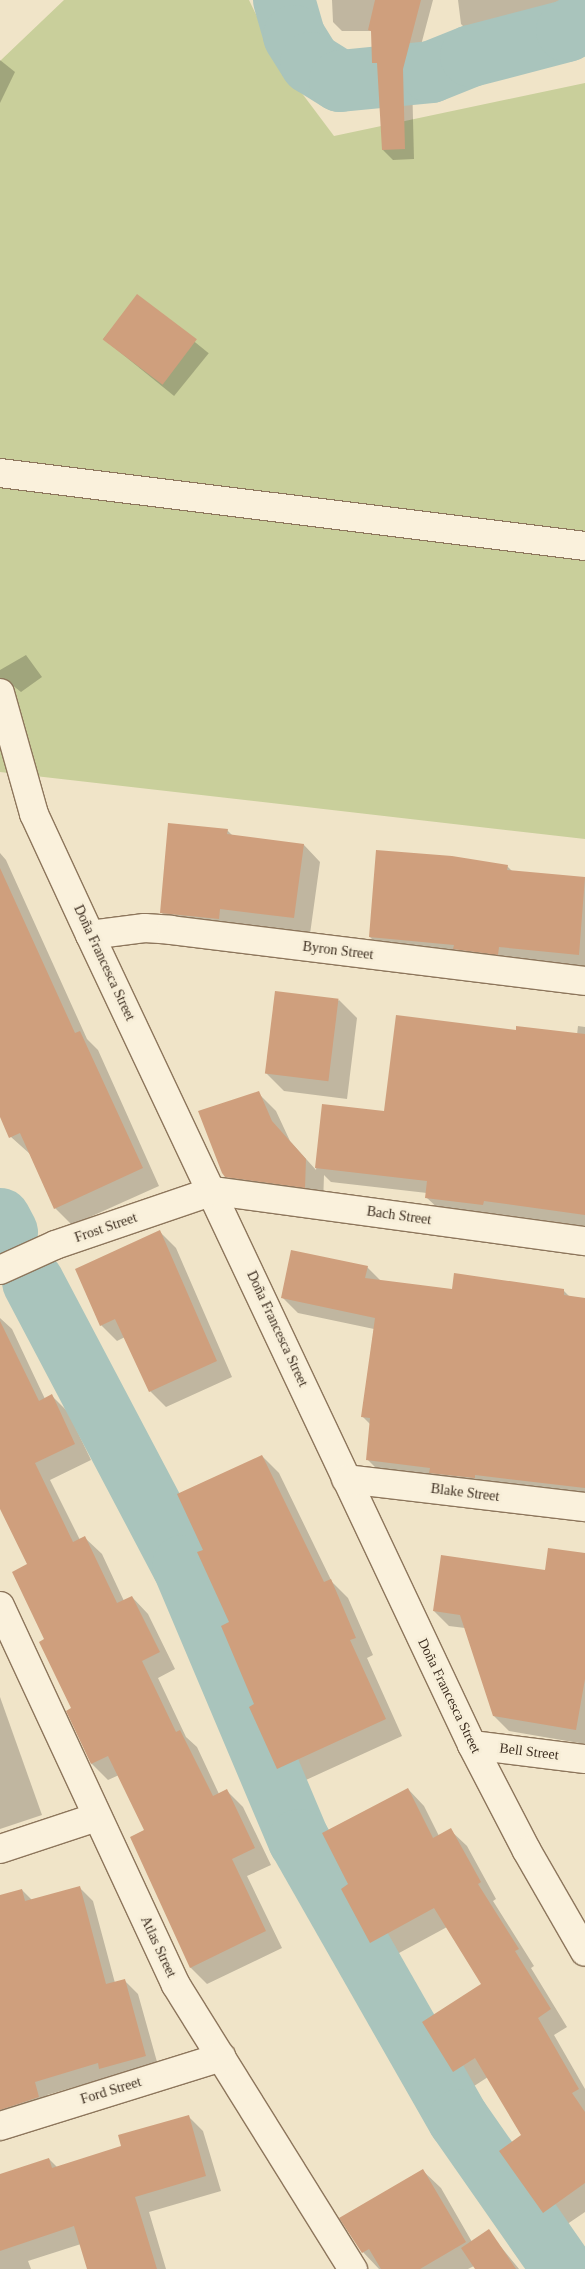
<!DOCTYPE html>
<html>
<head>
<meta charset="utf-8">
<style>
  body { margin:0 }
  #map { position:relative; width:585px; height:2269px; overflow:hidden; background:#f0e4c8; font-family:Georgia,serif }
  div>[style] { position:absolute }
  .green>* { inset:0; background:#c9cf9b }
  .shadow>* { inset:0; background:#0003; transform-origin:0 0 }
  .river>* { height:62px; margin:-31px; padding:0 31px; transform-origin:31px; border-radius:31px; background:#a9c4bc }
  .building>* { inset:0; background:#cf9f7d; transform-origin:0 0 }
  .roads { filter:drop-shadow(1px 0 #8d765c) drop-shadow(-1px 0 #8d765c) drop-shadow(0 1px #8d765c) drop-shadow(0 -1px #8d765c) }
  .minor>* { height:28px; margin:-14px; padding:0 14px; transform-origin:14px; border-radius:14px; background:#faf1dc }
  span { translate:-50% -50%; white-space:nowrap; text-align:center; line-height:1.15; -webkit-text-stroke:5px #f7eed8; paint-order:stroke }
  .street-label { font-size:14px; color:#3d2e20 }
</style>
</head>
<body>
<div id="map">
  <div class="green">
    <i style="clip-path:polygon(64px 0,249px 0,280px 64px,334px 136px,585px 83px,585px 839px,0 772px,0 61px)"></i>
  </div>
  <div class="shadow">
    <i style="clip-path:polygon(332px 0,433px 0,412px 79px,414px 159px,393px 160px,383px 150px,378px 67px,373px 63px,372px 31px,342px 31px,333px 22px)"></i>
    <i style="clip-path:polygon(458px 0,585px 0,585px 7px,536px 12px,538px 23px,471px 34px,461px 24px)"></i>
    <i style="clip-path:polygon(0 60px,15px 72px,0 103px)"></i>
    <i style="left:138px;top:296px;width:91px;height:55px;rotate:39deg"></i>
    <i style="clip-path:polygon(26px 655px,42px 677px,21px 692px,11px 684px,0 687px,0 670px)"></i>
    <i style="clip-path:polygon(227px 830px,233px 836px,304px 845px,320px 862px,310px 934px,177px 929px,161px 912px)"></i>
    <i style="clip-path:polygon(0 853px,6px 860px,87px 1039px,98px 1050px,159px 1186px,72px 1225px,55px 1208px,30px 1154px,11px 1137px,0 1114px)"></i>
    <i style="clip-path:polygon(507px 866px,513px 872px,585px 878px,585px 970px,387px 954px,370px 937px)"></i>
    <i style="clip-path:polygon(339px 1000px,357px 1018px,347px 1099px,284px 1091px,266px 1073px)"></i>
    <i style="clip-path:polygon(578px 1026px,585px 1027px,585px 1226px,497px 1214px,497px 1218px,441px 1211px,427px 1198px,427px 1193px,331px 1182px,324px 1175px,323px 1205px,245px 1194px,223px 1172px,258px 1093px,276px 1111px,290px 1141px,316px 1170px,323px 1105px,385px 1112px,517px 1031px,577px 1035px)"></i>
    <i style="clip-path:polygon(160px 1232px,176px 1248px,232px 1377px,166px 1407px,150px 1391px,125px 1337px,117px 1341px,101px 1325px)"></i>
    <i style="clip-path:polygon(367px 1267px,381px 1281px,454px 1290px,564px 1291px,570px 1297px,585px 1299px,585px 1501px,382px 1474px,367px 1459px,371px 1425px,362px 1416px,374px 1329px,298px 1313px,283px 1298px)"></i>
    <i style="clip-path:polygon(0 1318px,12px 1329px,45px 1399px,52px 1396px,68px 1412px,91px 1460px,50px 1480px,80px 1540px,85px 1538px,102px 1554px,124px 1601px,132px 1597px,148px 1614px,175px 1669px,158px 1678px,186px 1737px,197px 1747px,219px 1794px,227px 1791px,243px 1807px,271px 1865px,247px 1876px,282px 1948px,207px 1984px,191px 1968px,132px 1837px,146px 1830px,119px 1775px,108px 1780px,92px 1764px,68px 1711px,72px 1709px,46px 1640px,28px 1565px,0 1506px)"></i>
    <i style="clip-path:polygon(262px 1456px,279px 1473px,332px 1582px,348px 1598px,373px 1655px,367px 1658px,402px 1736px,295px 1785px,278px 1768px,205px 1550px)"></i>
    <i style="clip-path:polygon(585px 1555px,585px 1744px,509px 1731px,494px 1716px,465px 1628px,449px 1626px,434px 1611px)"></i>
    <i style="clip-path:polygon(0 1697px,42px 1815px,0 1829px)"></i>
    <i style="clip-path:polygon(408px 1789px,424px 1806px,439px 1836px,450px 1830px,467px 1846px,496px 1899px,493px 1901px,534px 1966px,531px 1968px,567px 2027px,554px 2035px,585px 2089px,585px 2212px,560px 2229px,544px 2213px,523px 2135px,488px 2077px,471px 2088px,454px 2071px,483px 1985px,447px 1927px,388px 1959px,371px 1942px,350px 1885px)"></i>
    <i style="clip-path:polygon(80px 1888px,93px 1901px,115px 1983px,125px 1981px,138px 1994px,159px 2069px,114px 2081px,109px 2077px,47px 2095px,52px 2111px,0 2123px,0 1896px,22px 1890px,32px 1900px)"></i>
    <i style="clip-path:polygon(188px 2116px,203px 2131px,221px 2191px,149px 2212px,166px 2269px,88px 2269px,81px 2244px,28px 2261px,31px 2269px,0 2269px,0 2176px,49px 2159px,57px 2167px,123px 2147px)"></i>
    <i style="clip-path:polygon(422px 2170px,441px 2188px,472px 2242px,488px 2231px,519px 2269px,476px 2269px,474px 2266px,468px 2269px,379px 2269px,363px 2252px)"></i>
  </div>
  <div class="river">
    <i style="left:284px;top:0;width:37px;rotate:74deg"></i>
    <i style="left:294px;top:36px;width:32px;rotate:58deg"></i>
    <i style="left:311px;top:63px;width:34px;rotate:32deg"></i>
    <i style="left:340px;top:81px;width:91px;rotate:-5.6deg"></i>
    <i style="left:431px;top:72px;width:43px;rotate:-21.8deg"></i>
    <i style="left:471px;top:56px;width:99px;rotate:-14.6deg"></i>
    <i style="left:567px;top:31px;width:21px;rotate:-29deg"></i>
    <i style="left:0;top:1219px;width:15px;rotate:62deg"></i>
    <i style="left:33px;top:1282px;width:321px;rotate:62.2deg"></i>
    <i style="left:183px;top:1566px;width:298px;rotate:67.1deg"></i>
    <i style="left:299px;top:1840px;width:322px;rotate:60.3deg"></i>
    <i style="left:459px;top:2120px;width:182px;rotate:55.1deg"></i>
  </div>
  <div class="building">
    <i style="clip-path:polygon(375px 0,421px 0,403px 69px,405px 149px,382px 150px,377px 63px,372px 63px,371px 31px,368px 30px)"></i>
    <i style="left:137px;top:294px;width:75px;height:57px;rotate:37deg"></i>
    <i style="clip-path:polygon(168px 823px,228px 829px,227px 834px,304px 844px,294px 918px,220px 909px,219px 919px,160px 913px)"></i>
    <i style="clip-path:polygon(376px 850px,452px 856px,508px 865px,507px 870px,585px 877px,579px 955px,499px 947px,498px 955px,453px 949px,454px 945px,369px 937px)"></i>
    <i style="clip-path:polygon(0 868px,75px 1033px,80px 1031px,143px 1168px,54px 1209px,20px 1133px,9px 1138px,0 1117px)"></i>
    <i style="left:275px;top:991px;width:64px;height:83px;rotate:7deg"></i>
    <i style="clip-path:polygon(396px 1015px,516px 1030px,516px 1026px,585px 1034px,585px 1215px,484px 1201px,483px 1205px,425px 1198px,427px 1181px,315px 1168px,322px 1104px,384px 1111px)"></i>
    <i style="clip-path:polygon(259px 1091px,272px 1121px,306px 1159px,305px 1188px,225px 1177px,222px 1173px,198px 1111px)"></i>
    <i style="clip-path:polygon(160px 1230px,217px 1361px,149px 1392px,115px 1319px,100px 1326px,75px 1269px)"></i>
    <i style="clip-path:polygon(291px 1250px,368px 1266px,365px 1278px,452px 1289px,454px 1273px,564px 1289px,564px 1295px,585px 1298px,585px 1488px,475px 1475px,475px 1478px,429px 1473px,430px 1468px,366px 1460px,370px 1418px,361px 1417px,375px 1318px,281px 1298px)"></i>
    <i style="clip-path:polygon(0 1321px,39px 1401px,52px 1394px,75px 1444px,35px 1463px,73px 1542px,85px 1536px,117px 1603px,132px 1596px,160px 1652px,142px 1661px,176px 1732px,180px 1730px,213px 1796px,227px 1789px,255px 1848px,232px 1859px,266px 1931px,190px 1968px,130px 1837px,144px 1830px,108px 1756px,91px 1764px,66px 1711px,71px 1708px,39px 1642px,44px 1639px,12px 1572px,27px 1564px,0 1509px)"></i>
    <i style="clip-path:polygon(262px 1455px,324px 1582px,331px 1579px,356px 1638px,350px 1640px,386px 1719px,277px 1769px,249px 1707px,254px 1704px,221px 1626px,229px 1622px,197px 1552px,203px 1550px,177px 1494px)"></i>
    <i style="clip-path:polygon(548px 1548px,585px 1553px,585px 1679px,576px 1730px,493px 1716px,460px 1615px,433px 1611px,441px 1555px,545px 1570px)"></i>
    <i style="clip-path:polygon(408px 1788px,433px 1838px,451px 1828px,481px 1882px,478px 1884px,519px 1949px,515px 1951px,551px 2009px,538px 2018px,579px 2089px,572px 2093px,585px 2112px,585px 2183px,543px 2213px,499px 2151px,521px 2135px,475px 2058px,453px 2072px,422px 2022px,481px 1984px,434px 1908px,370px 1943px,341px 1889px,348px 1884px,322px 1833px)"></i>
    <i style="clip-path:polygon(80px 1886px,106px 1984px,125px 1979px,146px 2056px,99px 2069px,98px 2063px,35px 2082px,39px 2097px,0 2110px,0 1895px,22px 1889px,25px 1901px)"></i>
    <i style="clip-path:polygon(189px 2115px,206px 2176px,135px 2197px,157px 2269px,87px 2269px,74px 2226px,0 2251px,0 2174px,49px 2158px,52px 2168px,121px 2146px,118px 2135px)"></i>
    <i style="clip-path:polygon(423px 2169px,466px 2242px,420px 2269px,381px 2269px,369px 2249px,362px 2253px,339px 2218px)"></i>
    <i style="clip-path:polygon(489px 2229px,516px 2269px,475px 2269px,461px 2248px)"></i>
  </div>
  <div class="roads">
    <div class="minor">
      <i style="left:0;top:473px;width:590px;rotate:7.11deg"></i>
      <i style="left:0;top:693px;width:126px;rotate:74.3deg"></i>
      <i style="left:34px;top:814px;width:133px;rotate:65.2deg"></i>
      <i style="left:90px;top:935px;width:896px;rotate:64.75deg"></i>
      <i style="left:472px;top:1745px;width:119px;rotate:62.6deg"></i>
      <i style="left:527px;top:1851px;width:116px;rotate:60.1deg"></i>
      <i style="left:90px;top:935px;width:55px;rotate:-7.3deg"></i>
      <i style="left:145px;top:928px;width:26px;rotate:4deg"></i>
      <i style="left:171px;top:930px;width:417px;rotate:7deg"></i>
      <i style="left:0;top:1270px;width:60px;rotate:-24.4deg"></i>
      <i style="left:55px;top:1245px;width:168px;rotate:-18.8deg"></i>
      <i style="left:214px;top:1191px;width:374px;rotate:7.7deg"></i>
      <i style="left:346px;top:1479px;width:241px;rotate:6.7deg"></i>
      <i style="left:0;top:1606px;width:418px;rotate:65.1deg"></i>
      <i style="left:176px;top:1985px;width:335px;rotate:58.1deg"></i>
      <i style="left:472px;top:1745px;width:114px;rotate:7.1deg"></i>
      <i style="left:0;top:1849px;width:102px;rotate:-18.3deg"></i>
      <i style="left:0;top:2126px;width:232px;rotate:-17.3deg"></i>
    </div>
  </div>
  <div class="street-label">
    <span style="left:338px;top:951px;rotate:7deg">Byron Street</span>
    <span style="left:104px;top:963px;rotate:65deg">Doña Francesca Street</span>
    <span style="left:399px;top:1216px;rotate:8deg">Bach Street</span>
    <span style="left:106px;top:1228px;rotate:-19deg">Frost Street</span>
    <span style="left:277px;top:1329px;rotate:65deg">Doña Francesca Street</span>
    <span style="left:465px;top:1493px;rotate:7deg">Blake Street</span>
    <span style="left:449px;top:1696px;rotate:64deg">Doña Francesca Street</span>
    <span style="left:529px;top:1752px;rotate:7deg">Bell Street</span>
    <span style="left:158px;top:1947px;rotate:65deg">Atlas Street</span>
    <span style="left:111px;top:2091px;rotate:-17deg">Ford Street</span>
  </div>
</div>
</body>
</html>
